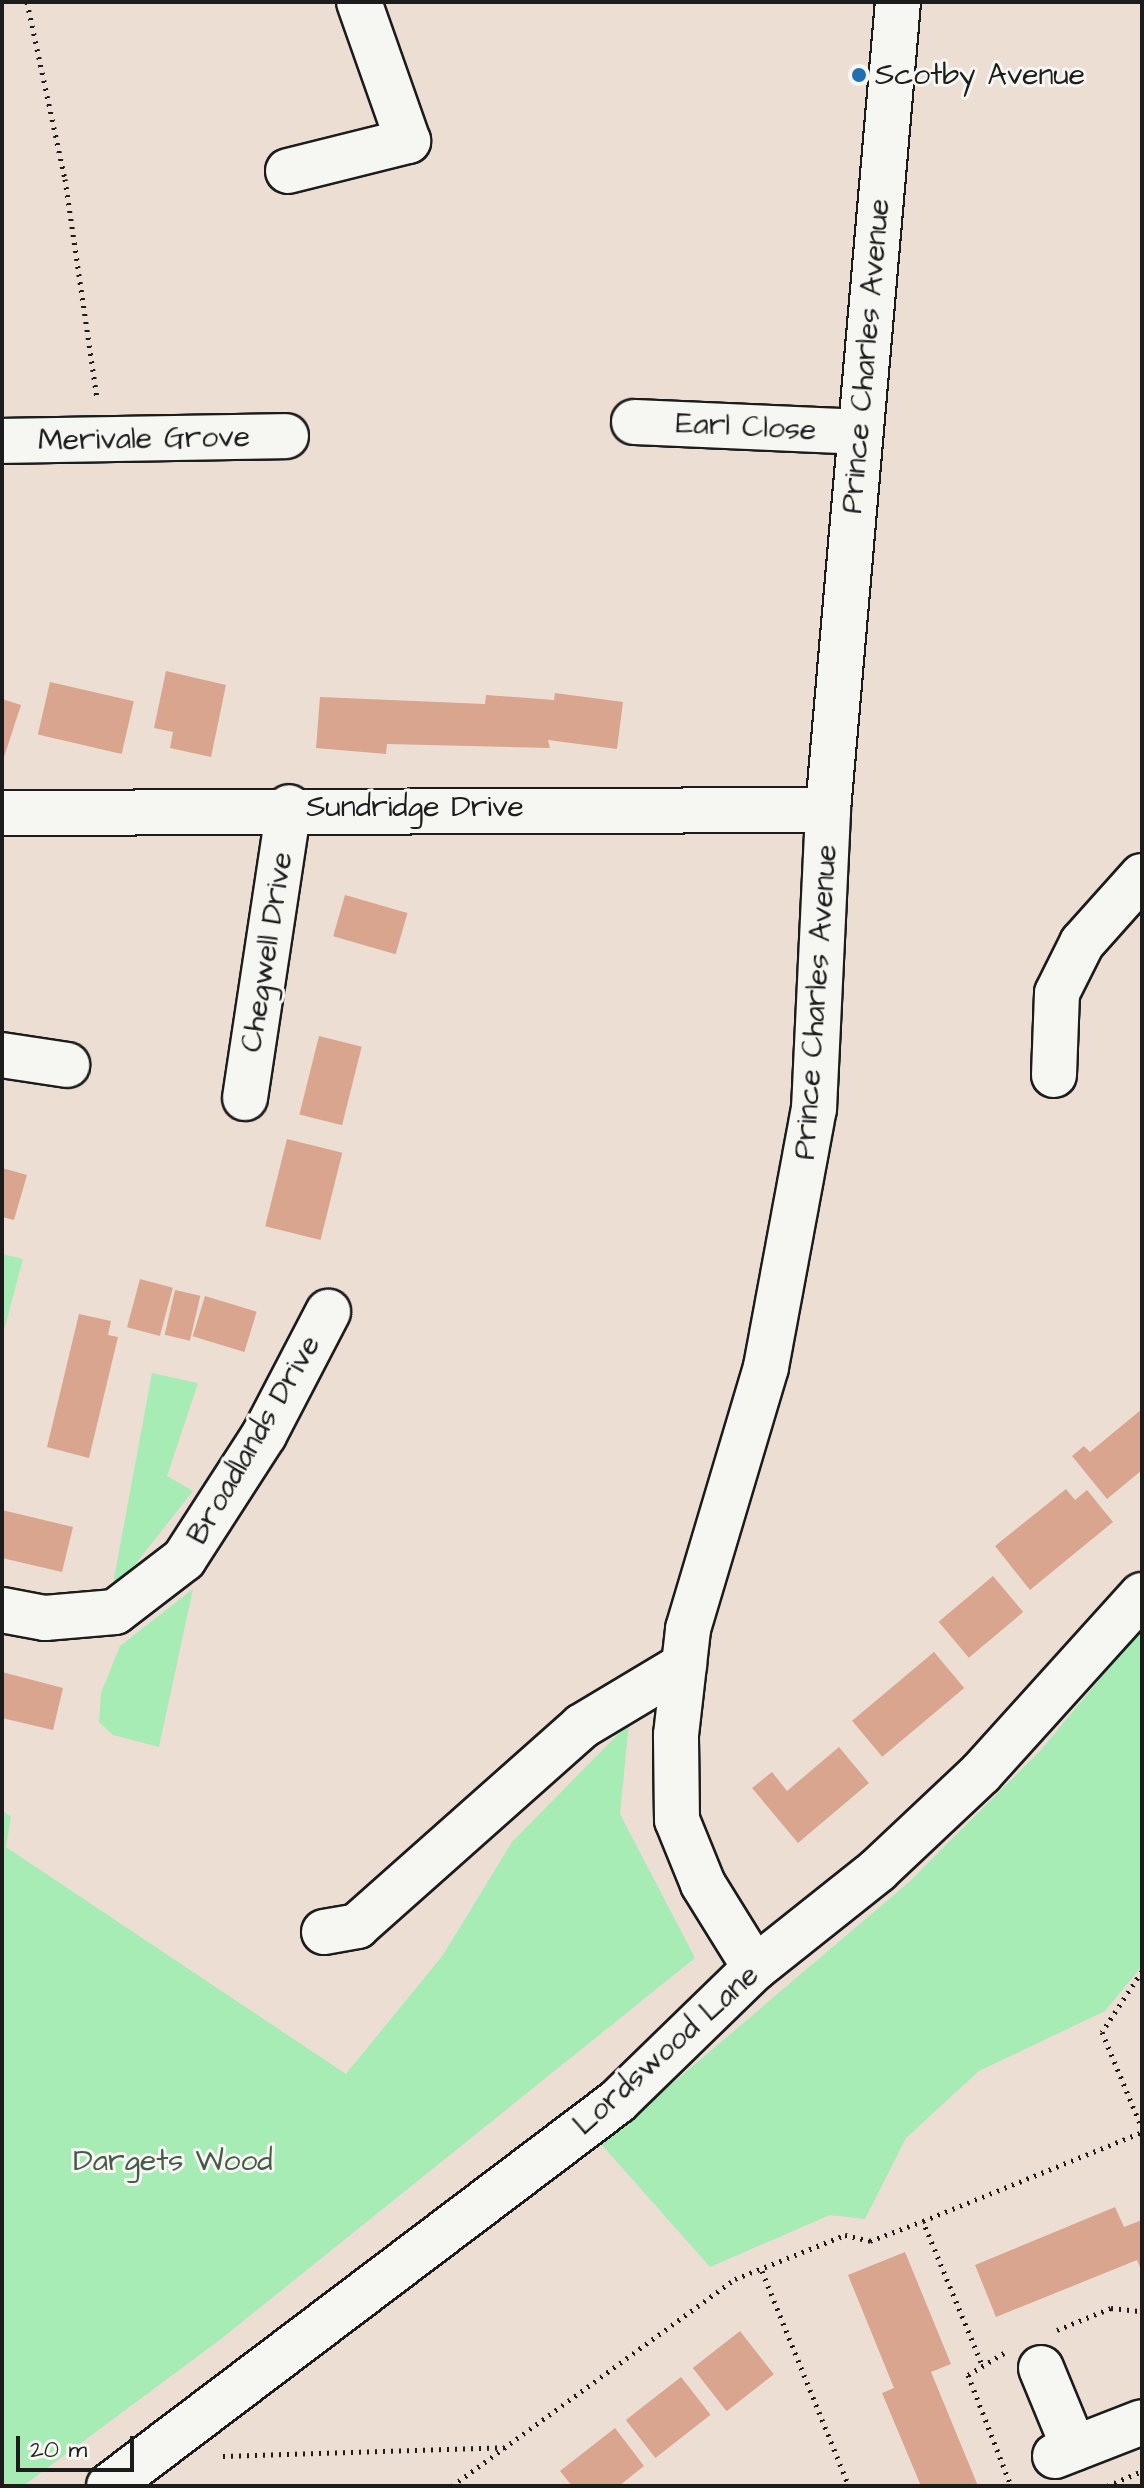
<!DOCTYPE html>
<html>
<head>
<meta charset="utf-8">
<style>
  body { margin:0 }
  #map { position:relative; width:1144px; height:2488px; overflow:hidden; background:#edded4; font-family:"Architects Daughter",sans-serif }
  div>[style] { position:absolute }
  .green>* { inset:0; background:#a7ebb5 }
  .building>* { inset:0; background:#d9a58e; transform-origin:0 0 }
  .path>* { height:5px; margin-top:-2.5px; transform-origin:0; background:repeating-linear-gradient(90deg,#1c1c1c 0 2px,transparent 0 8px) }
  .roads { filter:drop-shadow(2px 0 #1c1c1c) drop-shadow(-2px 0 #1c1c1c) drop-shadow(0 2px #1c1c1c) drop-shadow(0 -2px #1c1c1c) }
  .minor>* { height:44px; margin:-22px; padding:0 22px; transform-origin:22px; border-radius:22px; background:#f6f6f2 }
  .dots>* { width:22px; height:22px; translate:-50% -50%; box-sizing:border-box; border:4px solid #f6f6f2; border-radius:50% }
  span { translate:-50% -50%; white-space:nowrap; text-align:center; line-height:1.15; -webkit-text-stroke:6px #f6f6f2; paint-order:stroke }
  .poi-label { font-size:30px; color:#1c1c1c }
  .left { translate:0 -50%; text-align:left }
  .street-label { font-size:30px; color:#1c1c1c }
  .park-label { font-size:30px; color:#465a4a }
  .frame { position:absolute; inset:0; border:4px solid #1c1c1c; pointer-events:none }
  .scale { position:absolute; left:16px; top:2436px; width:118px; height:36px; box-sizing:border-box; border:4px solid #1c1c1c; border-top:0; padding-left:10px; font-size:24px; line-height:28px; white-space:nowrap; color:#1c1c1c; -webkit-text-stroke:6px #f6f6f2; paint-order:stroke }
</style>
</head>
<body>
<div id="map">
  <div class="green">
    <i style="clip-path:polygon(2px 1254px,23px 1259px,5px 1327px,2px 1326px)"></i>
    <i style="clip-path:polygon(152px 1373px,198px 1383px,167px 1476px,193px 1491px,111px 1595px)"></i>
    <i style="clip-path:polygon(193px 1589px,159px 1747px,113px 1735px,99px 1722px,101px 1693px,120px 1646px)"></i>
    <i style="clip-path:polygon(1142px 1628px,1142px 1966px,1105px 2011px,979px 2071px,906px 2138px,865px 2219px,830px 2215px,710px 2267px,601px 2144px,908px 1883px,1041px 1750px)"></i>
    <i style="clip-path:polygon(629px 1723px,620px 1814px,695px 1958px,221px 2339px,23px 2486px,2px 2486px,2px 1810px,11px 1817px,6px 1847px,346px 2074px,443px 1955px,512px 1842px)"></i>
  </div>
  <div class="building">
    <i style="clip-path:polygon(166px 671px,226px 685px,211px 757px,170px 748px,173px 732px,154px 728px)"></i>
    <i style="left:50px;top:682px;width:86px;height:54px;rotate:13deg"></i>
    <i style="clip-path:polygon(555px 693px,623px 702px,617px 749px,548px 740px,550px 748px,387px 744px,386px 754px,316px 748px,320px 697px,485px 704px,486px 695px,554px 700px)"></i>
    <i style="clip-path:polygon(2px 699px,21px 705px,4px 757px,2px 756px)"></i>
    <i style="left:345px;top:895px;width:65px;height:43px;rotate:16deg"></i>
    <i style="left:319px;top:1036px;width:44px;height:81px;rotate:14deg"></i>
    <i style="left:287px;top:1139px;width:57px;height:90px;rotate:14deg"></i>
    <i style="clip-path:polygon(2px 1168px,27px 1175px,14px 1220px,2px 1217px)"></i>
    <i style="left:140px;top:1279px;width:34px;height:50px;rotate:15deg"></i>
    <i style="left:175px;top:1290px;width:26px;height:46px;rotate:13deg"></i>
    <i style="left:205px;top:1296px;width:54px;height:42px;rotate:17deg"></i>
    <i style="clip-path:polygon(79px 1314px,111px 1321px,108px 1335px,118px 1337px,89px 1458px,47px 1447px)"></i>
    <i style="clip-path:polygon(1142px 1409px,1142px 1470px,1107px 1499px,1072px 1456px,1084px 1446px,1090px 1452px)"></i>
    <i style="clip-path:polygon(1066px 1489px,1075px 1500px,1087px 1490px,1113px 1522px,1030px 1590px,995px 1546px)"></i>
    <i style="clip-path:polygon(2px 1510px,73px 1527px,62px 1572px,2px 1558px)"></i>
    <i style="left:993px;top:1576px;width:47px;height:71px;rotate:50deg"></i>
    <i style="left:934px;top:1652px;width:47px;height:107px;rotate:50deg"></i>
    <i style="clip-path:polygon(2px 1672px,63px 1688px,53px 1730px,2px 1718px)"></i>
    <i style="clip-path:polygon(839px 1747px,869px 1783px,798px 1843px,752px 1788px,772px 1772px,787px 1791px)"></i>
    <i style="clip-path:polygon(1115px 2207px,1124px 2227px,1142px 2220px,1142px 2272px,1137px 2260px,996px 2317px,975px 2265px)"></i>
    <i style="clip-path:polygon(905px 2252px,951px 2364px,931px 2372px,978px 2486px,921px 2486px,882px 2393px,894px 2388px,848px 2275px)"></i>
    <i style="left:740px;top:2331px;width:55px;height:60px;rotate:52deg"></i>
    <i style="left:681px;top:2377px;width:48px;height:70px;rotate:52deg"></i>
    <i style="clip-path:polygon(615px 2428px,644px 2466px,619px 2486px,572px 2486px,560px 2471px)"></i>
  </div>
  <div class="path">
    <i style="left:27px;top:2px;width:181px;rotate:77.9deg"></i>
    <i style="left:65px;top:179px;width:222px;rotate:81.7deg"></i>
    <i style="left:1142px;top:1971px;width:73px;rotate:123.3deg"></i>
    <i style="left:1102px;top:2032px;width:104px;rotate:67.4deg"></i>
    <i style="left:762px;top:2271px;width:232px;rotate:68deg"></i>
    <i style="left:1057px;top:2330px;width:58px;rotate:-22.2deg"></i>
    <i style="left:1111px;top:2308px;width:31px;rotate:6deg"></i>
    <i style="left:1004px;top:2353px;width:42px;rotate:148.6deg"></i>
    <i style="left:968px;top:2375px;width:119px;rotate:68.8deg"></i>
    <i style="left:981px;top:2362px;width:152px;rotate:-112.4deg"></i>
    <i style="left:923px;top:2221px;width:236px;rotate:-22.1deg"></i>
    <i style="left:223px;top:2456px;width:281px;rotate:-1.8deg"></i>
    <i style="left:452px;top:2486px;width:351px;rotate:-36.2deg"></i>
    <i style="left:735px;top:2279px;width:118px;rotate:-21.8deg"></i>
    <i style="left:845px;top:2235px;width:26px;rotate:13deg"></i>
    <i style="left:870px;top:2241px;width:57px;rotate:-20.7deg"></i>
    <i style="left:1107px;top:2486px;width:38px;rotate:-23deg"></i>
  </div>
  <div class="roads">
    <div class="minor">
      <i style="left:288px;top:171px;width:124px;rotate:-14deg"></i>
      <i style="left:408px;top:141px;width:147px;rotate:-109.4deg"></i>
      <i style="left:634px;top:422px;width:225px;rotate:2.5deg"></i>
      <i style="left:2px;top:441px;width:284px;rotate:-1deg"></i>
      <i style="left:2px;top:813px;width:826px;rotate:-0.21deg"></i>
      <i style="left:2px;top:1055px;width:66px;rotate:8.7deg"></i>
      <i style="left:1054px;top:1075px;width:82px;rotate:-87.9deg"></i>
      <i style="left:1057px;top:993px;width:56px;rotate:-63.4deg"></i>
      <i style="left:1082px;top:943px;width:90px;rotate:-48.2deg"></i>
      <i style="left:245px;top:1098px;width:294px;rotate:-81.4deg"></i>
      <i style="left:2px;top:1610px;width:44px;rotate:10.5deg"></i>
      <i style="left:45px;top:1618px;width:70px;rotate:-4.9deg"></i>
      <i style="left:115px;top:1612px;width:87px;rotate:-37.5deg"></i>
      <i style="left:184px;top:1559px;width:148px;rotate:-57.2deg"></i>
      <i style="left:264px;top:1435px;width:139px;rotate:-62.5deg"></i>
      <i style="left:324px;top:1932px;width:34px;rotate:-10deg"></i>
      <i style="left:357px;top:1926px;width:301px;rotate:-41.6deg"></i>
      <i style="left:582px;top:1726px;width:119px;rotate:-30.9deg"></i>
      <i style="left:755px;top:1968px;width:99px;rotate:-121.8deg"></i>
      <i style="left:703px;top:1884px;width:69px;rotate:-112.1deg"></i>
      <i style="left:677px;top:1820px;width:85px;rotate:-90.7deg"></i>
      <i style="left:676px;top:1735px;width:107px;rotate:-83.5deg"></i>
      <i style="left:688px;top:1629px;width:273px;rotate:-73.4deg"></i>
      <i style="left:766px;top:1367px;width:262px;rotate:-79.5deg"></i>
      <i style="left:814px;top:1109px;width:299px;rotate:-87.3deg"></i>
      <i style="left:828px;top:810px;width:811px;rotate:-85.05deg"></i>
      <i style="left:1041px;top:2368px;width:87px;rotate:67.6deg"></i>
      <i style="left:1055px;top:2456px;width:93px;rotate:-21.3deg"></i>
      <i style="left:109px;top:2486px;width:638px;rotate:-37.1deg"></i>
      <i style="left:618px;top:2101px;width:191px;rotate:-44.2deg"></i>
      <i style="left:755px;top:1968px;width:157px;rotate:-38.5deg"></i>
      <i style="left:878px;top:1870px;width:141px;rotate:-43.3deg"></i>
      <i style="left:981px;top:1773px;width:240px;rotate:-47.9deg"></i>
    </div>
  </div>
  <div class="dots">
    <i style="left:859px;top:75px;background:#1f6fb2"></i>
  </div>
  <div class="poi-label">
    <span class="left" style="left:875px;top:75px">Scotby Avenue</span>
  </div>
  <div class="street-label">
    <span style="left:866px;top:356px;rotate:-85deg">Prince Charles Avenue</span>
    <span style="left:746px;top:427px;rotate:3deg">Earl Close</span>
    <span style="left:144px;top:439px;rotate:-1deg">Merivale Grove</span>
    <span style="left:415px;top:807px">Sundridge Drive</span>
    <span style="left:267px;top:952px;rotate:-81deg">Chegwell Drive</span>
    <span style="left:816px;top:1002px;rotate:-86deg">Prince Charles Avenue</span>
    <span style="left:254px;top:1440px;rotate:-60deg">Broadlands Drive</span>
    <span style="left:666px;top:2050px;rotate:-42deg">Lordswood Lane</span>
  </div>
  <div class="park-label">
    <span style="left:173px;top:2161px">Dargets Wood</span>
  </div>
  <div class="frame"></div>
  <div class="scale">20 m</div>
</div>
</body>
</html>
